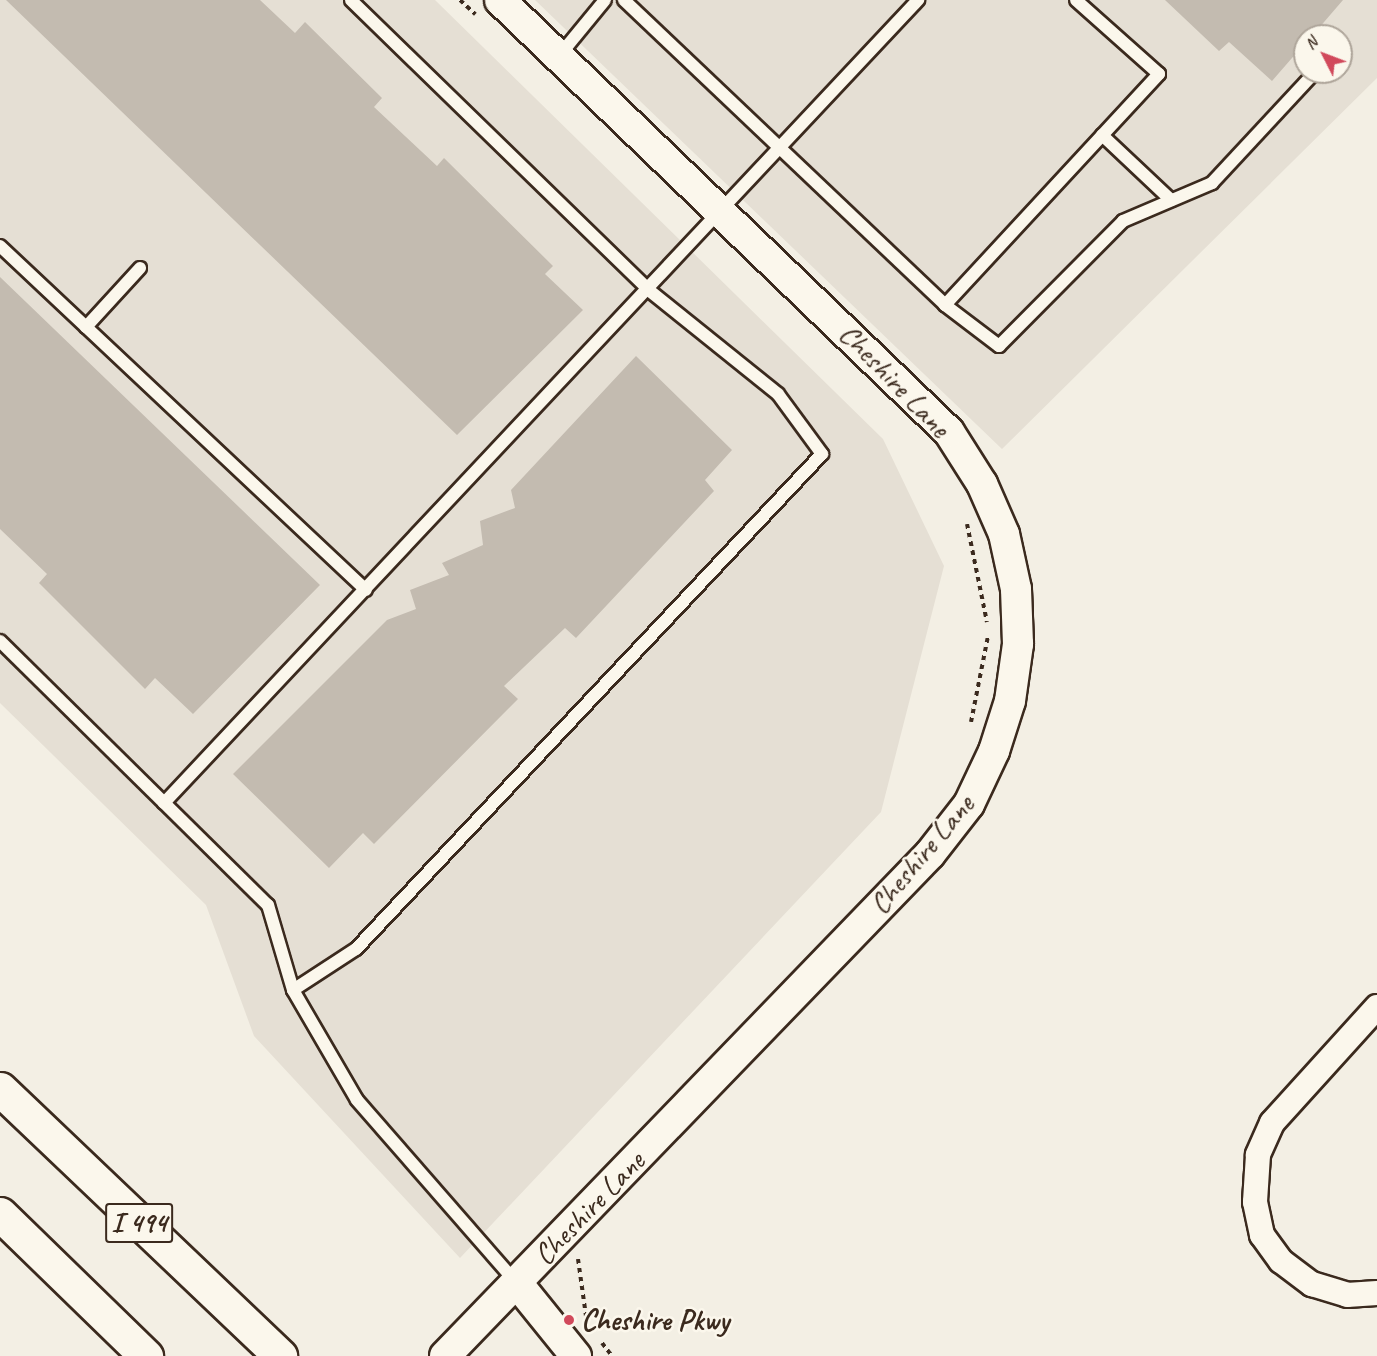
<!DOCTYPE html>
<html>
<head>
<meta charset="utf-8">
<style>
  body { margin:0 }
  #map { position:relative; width:1377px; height:1356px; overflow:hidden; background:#f3efe4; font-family:Caveat,sans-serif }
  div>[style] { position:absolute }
  .built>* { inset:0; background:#e5dfd4 }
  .building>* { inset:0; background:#c3bbb0 }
  .path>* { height:4px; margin-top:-2px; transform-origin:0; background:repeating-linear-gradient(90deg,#3b2a1e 0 4.5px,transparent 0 9px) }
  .roads { filter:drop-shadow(2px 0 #3b2a1e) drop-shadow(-2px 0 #3b2a1e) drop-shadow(0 2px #3b2a1e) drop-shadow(0 -2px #3b2a1e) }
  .service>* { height:12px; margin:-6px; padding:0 6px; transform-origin:6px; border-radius:6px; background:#fbf7ec }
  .minor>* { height:24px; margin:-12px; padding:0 12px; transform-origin:12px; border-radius:12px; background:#fbf7ec }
  .tertiary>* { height:30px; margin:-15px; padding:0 15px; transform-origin:15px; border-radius:15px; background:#fbf7ec }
  .motorway>* { height:33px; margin:-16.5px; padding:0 16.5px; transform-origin:16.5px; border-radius:16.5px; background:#fbf7ec }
  .dots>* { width:16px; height:16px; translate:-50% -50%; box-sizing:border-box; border:3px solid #fbf7ec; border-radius:50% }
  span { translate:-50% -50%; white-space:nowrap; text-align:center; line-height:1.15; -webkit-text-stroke:5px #fbf7ec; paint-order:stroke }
  .shield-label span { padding:2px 4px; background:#fbf7ec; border:2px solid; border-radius:4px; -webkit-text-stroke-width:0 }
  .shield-label { font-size:28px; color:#3b2a1e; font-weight:700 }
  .street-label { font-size:30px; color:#3b2a1e }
  .poi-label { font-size:30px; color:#3b2a1e; font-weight:700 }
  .left { translate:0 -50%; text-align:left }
  .north { position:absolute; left:1293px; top:24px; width:60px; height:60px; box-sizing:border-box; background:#fbf7ec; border:2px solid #aea59a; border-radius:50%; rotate:312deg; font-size:16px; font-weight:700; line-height:24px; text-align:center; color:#3b2a1e }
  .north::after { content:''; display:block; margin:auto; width:21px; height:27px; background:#d1495b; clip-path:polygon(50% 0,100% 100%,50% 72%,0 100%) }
</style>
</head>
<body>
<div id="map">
  <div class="built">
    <i style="clip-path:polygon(0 0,435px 0,883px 439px,944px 566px,881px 812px,460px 1258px,254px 1036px,206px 905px,0 703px)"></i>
    <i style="clip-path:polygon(evenodd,535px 0,1377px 0,1377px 78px,1002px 449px,535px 0,1305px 36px,1341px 36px,1341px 72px,1305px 72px,1305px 36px)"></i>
  </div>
  <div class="building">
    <i style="clip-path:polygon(6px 0,260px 0,295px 33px,305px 22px,382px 98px,374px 107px,437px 166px,444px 158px,553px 266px,545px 274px,583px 310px,457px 435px)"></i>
    <i style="clip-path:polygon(1165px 0,1343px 0,1312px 36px,1305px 36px,1305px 43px,1272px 81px,1229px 42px,1219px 51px)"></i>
    <i style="clip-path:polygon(0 277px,320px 585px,193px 714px,155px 678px,145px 689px,39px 583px,47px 574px,0 529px)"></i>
    <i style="clip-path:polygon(636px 356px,732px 450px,705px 480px,714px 491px,576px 638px,565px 628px,504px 686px,518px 699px,374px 844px,363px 833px,329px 868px,233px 774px,387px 620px,416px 609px,410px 590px,449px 575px,442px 563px,483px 545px,480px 521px,515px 508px,511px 490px)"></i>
  </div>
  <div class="path">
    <i style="left:460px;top:0;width:21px;rotate:43deg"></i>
    <i style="left:967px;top:524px;width:100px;rotate:78.5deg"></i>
    <i style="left:971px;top:722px;width:88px;rotate:-78.8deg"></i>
    <i style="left:578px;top:1259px;width:65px;rotate:82deg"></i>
    <i style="left:602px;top:1343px;width:16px;rotate:52deg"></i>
  </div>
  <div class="roads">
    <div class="service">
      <i style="left:624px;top:0;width:443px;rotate:43.5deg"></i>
      <i style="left:945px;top:305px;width:315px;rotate:-47.2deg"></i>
      <i style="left:1159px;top:74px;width:111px;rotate:-138.3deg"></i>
      <i style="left:559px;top:56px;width:72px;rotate:-50.6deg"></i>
      <i style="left:1102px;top:135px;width:95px;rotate:43.3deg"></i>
      <i style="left:0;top:246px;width:502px;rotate:43.23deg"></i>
      <i style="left:945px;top:305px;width:68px;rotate:37.2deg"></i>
      <i style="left:999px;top:346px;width:176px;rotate:-45.2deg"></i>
      <i style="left:1123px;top:221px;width:97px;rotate:-23.1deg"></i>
      <i style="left:1212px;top:183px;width:151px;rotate:-47.1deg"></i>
      <i style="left:86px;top:327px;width:80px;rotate:-47.5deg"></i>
      <i style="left:0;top:641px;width:376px;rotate:44.6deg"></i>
      <i style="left:268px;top:905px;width:89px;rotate:73.6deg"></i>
      <i style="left:293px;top:990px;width:75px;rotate:-33.1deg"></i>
      <i style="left:356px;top:949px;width:680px;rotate:-46.73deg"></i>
      <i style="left:822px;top:454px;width:74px;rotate:-126.3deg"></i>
      <i style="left:778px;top:394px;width:164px;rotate:-141.2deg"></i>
      <i style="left:650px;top:291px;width:417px;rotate:-135.8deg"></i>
      <i style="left:164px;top:803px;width:1102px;rotate:-46.8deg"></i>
      <i style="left:293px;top:990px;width:127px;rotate:59.8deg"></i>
      <i style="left:357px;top:1100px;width:242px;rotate:48.9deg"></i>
    </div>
    <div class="minor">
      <i style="left:1377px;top:1007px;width:156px;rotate:132.2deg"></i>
      <i style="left:1272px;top:1123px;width:35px;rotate:114deg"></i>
      <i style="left:1258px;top:1155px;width:47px;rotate:93.7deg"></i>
      <i style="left:1255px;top:1202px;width:34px;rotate:78deg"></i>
      <i style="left:1262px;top:1235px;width:32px;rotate:54deg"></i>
      <i style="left:1281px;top:1261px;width:39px;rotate:37deg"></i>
      <i style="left:1312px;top:1284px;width:37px;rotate:17deg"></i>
      <i style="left:1347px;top:1295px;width:30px;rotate:-4deg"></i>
    </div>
    <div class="tertiary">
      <i style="left:517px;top:1283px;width:94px;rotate:51.1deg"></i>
      <i style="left:445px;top:1356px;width:698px;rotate:-45.99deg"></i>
      <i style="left:930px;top:854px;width:63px;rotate:-52deg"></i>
      <i style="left:969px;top:804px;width:59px;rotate:-64.7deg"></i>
      <i style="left:994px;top:751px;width:52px;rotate:-72.3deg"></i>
      <i style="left:1010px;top:701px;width:58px;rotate:-82deg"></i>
      <i style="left:1018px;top:644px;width:55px;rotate:-92.1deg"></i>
      <i style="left:1016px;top:589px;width:56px;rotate:-102.3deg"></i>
      <i style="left:1004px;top:534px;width:55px;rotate:-113.7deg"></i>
      <i style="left:982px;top:484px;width:62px;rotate:-122.4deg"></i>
      <i style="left:949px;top:432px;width:623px;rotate:-136.11deg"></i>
    </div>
    <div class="motorway">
      <i style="left:0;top:1089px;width:387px;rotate:43.6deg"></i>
      <i style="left:0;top:1214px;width:204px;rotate:44.2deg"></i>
    </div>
  </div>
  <div class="dots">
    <i style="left:569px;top:1320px;background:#d1495b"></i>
  </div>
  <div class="shield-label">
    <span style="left:139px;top:1223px">I 494</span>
  </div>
  <div class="street-label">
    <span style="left:895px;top:380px;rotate:46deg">Cheshire Lane</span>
    <span style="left:921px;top:854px;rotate:-50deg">Cheshire Lane</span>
    <span style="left:589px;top:1208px;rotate:-46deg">Cheshire Lane</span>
  </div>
  <div class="poi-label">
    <span class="left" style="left:581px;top:1320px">Cheshire Pkwy</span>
  </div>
  <div class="north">N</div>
</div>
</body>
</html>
